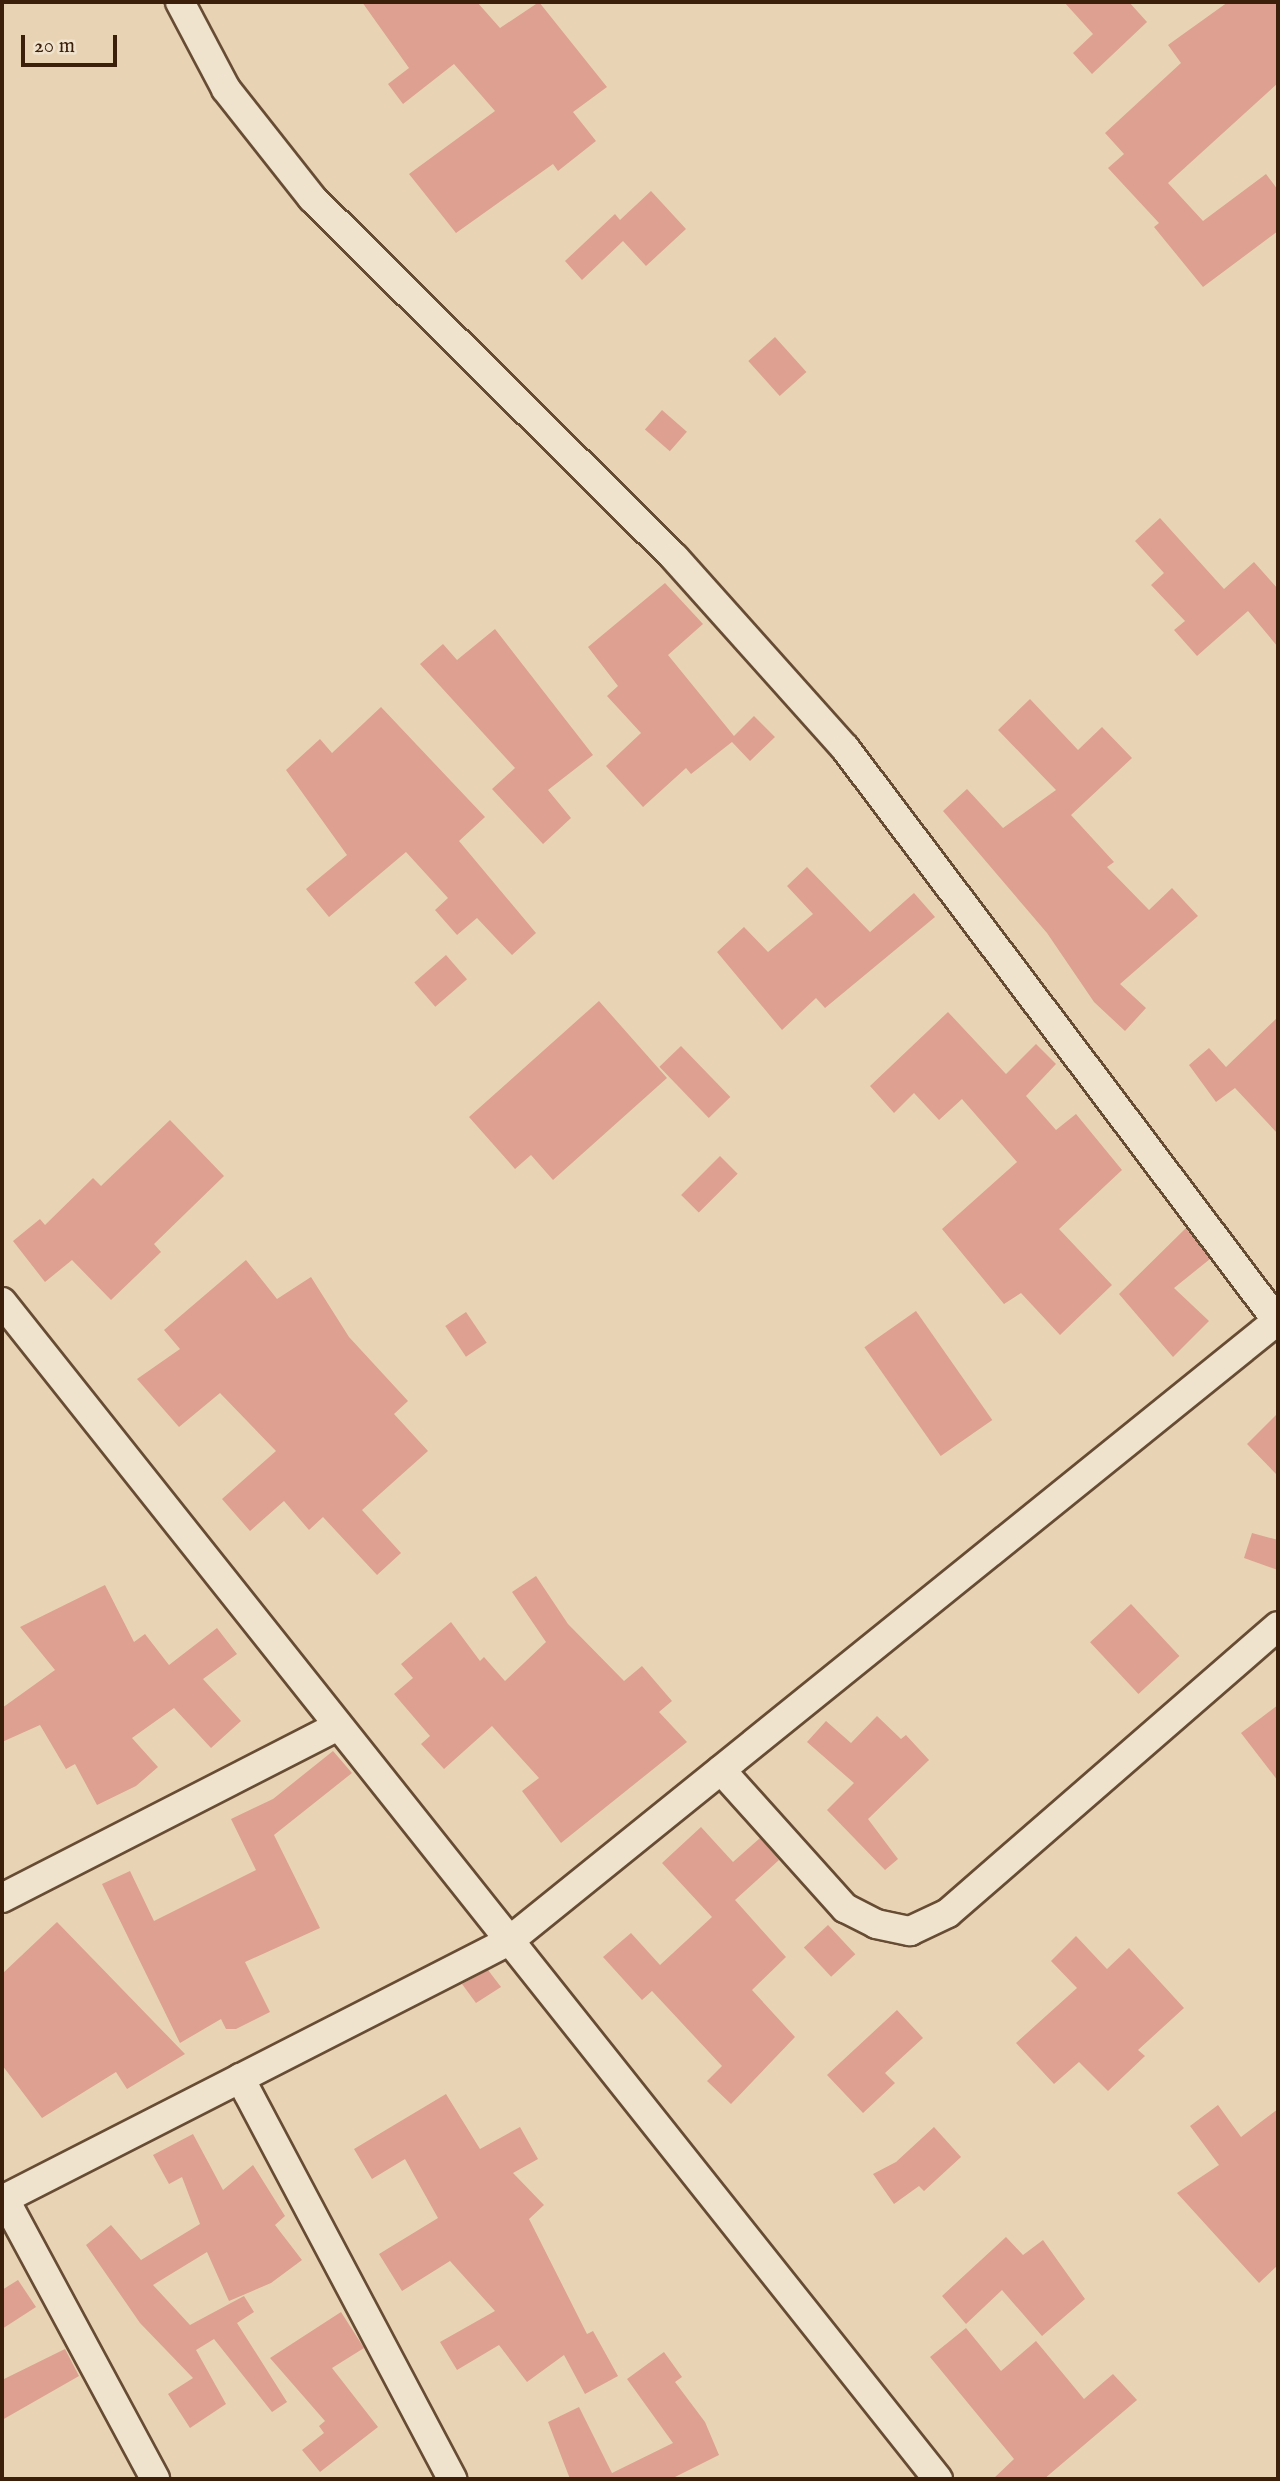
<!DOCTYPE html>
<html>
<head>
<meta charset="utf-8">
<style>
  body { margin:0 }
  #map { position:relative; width:1280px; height:2481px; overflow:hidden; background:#e8d4b4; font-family:"IM FELL English",serif }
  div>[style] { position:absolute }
  .building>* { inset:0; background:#dda091; transform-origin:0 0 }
  .roads { filter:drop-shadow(2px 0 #674c34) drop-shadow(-2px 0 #674c34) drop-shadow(0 2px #674c34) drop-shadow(0 -2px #674c34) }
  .street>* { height:28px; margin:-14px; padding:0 14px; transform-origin:14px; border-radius:14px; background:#f0e3ce }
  span { translate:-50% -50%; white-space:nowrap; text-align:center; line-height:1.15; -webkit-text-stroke:6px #f0e3ce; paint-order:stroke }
  .frame { position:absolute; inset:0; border:4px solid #3c1f0a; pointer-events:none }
  .scale { position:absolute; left:21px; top:35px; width:96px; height:32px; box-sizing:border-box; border:4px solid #3c1f0a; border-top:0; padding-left:9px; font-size:21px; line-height:24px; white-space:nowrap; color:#3c1f0a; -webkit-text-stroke:5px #f0e3ce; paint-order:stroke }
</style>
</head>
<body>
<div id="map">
  <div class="building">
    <i style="clip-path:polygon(362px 2px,477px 2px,500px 28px,539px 2px,607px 87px,573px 112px,596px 141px,558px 171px,553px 164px,456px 233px,409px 174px,495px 111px,454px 64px,403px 104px,388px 84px,409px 68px)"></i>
    <i style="clip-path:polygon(1064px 2px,1129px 2px,1147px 22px,1092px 74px,1073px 53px,1093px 34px)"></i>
    <i style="clip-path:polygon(1228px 2px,1278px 2px,1278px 83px,1168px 183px,1203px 221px,1266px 174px,1278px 190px,1278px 231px,1203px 287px,1154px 227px,1159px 223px,1108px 168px,1124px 154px,1105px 133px,1181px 63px,1168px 45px)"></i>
    <i style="clip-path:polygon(651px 191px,686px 229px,646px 266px,623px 241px,582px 280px,565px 261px,615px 214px,620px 220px)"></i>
    <i style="left:775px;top:337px;width:47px;height:36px;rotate:48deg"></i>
    <i style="left:662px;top:410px;width:33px;height:26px;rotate:41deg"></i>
    <i style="clip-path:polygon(1160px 518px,1224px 589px,1254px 562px,1278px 589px,1278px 647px,1248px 611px,1197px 656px,1174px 630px,1185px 621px,1151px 585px,1164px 573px,1135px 541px)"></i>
    <i style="clip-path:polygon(665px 583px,703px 624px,668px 655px,734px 736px,754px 716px,775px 737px,750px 761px,732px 742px,691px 774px,686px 768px,643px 807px,606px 766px,641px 733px,607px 696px,618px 686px,588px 647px)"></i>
    <i style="clip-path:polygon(495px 629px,593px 755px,548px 790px,571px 818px,543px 844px,492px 789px,515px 768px,420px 664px,443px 644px,457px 660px)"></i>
    <i style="clip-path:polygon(1030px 699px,1078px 750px,1102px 727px,1132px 758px,1071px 815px,1114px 862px,1107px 867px,1149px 910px,1172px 888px,1198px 916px,1120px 984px,1146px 1008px,1125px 1031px,1094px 1002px,1047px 933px,943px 811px,967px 789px,1003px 828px,1056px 790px,998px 730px)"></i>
    <i style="clip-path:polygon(381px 707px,485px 817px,459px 841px,536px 933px,512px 955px,477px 918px,457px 935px,435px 910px,448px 898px,406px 852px,329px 917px,306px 889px,347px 855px,286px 770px,320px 739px,332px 753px)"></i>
    <i style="clip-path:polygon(807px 867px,870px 932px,914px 893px,935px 917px,825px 1008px,816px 998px,782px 1030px,717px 952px,744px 927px,768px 952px,813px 914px,787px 886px)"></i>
    <i style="left:446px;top:955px;width:32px;height:42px;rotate:49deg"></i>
    <i style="clip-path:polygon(599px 1001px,667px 1078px,553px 1180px,531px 1155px,515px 1169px,469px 1117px)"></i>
    <i style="clip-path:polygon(948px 1012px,1006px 1074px,1036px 1044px,1056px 1064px,1026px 1096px,1056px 1130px,1076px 1114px,1122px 1170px,1059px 1229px,1112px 1285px,1060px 1335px,1021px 1293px,1004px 1304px,942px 1229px,1017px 1162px,962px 1099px,939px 1120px,914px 1093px,894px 1113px,870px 1086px)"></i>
    <i style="clip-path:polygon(1278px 1017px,1278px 1134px,1235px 1088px,1216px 1102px,1189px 1065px,1209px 1048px,1226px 1067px)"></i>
    <i style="left:681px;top:1046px;width:71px;height:30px;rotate:46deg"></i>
    <i style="clip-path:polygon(170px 1120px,224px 1176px,154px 1244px,161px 1252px,111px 1300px,72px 1260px,45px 1282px,13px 1241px,40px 1219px,45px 1225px,93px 1178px,101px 1186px)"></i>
    <i style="left:720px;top:1156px;width:25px;height:55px;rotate:45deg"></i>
    <i style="clip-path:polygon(1186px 1228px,1210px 1259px,1174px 1288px,1209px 1321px,1173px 1357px,1119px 1294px)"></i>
    <i style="clip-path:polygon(246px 1260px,277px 1299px,311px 1277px,349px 1337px,408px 1401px,394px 1414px,428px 1451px,362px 1510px,401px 1553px,377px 1575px,323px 1517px,309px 1530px,284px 1501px,250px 1531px,222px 1499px,276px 1451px,220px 1393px,179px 1427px,137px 1379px,180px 1349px,164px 1330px)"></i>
    <i style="left:916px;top:1311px;width:133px;height:63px;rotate:55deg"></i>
    <i style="left:466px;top:1312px;width:37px;height:25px;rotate:56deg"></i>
    <i style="clip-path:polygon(1278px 1413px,1278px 1476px,1247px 1444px)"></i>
    <i style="clip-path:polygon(1252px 1533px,1278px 1540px,1278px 1570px,1244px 1558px)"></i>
    <i style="clip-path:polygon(536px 1576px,568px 1624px,624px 1681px,642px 1666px,672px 1701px,659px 1712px,687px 1742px,561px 1843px,522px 1791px,539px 1778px,492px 1726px,444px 1769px,421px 1744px,430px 1736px,394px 1694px,413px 1678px,401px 1664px,451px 1622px,480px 1661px,484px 1657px,505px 1681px,546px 1642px,512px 1592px)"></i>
    <i style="clip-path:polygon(105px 1585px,134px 1642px,145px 1634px,169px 1665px,217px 1628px,237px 1654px,203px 1679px,241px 1721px,211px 1748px,174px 1708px,132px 1738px,158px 1767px,136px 1786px,97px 1805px,75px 1764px,66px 1769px,40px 1725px,2px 1742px,2px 1708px,55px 1670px,20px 1627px)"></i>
    <i style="left:1131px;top:1604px;width:71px;height:56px;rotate:47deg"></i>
    <i style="clip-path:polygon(1278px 1705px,1278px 1781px,1241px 1733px)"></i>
    <i style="clip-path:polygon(877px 1716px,901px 1739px,906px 1735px,929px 1760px,868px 1819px,898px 1859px,885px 1870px,827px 1810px,854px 1783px,807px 1742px,826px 1721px,851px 1743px)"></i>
    <i style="clip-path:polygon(333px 1751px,352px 1773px,274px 1835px,320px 1928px,245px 1962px,270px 2012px,236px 2029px,226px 2029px,221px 2019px,180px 2043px,102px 1884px,130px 1871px,154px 1921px,256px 1870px,231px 1819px,273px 1799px)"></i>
    <i style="clip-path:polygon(701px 1827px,733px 1862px,760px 1838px,779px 1860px,735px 1900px,786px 1957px,752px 1990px,795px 2037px,731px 2104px,707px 2081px,722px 2066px,652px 1991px,642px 2000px,603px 1957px,631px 1933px,660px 1965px,712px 1917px,662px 1863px)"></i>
    <i style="clip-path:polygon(57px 1922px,185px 2054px,127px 2089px,116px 2072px,42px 2118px,2px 2065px,2px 1974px)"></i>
    <i style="left:828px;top:1925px;width:40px;height:33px;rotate:47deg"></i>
    <i style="clip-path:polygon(1076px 1936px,1107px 1969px,1129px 1948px,1184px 2008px,1138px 2050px,1145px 2056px,1108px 2091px,1079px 2062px,1054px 2084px,1016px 2043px,1077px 1988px,1051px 1961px)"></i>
    <i style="clip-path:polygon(488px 1970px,501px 1987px,476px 2003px,462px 1984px)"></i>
    <i style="clip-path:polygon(897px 2010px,923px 2038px,885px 2073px,895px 2083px,863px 2113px,827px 2075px)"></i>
    <i style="clip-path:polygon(446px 2094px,480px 2149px,520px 2127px,538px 2159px,513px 2173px,544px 2205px,529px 2219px,587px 2334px,593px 2331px,618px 2376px,585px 2394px,564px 2355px,527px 2382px,499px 2345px,457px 2370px,440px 2342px,495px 2311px,450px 2261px,402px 2291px,379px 2254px,438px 2218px,405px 2159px,372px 2179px,354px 2149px)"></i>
    <i style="clip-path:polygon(1218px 2105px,1241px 2137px,1278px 2109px,1278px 2265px,1259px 2283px,1177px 2193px,1219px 2165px,1190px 2126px)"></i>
    <i style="clip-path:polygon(934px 2127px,961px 2157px,924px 2191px,919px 2186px,894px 2204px,873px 2174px,896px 2162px)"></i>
    <i style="clip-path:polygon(193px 2134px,223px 2190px,253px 2165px,285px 2216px,275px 2225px,302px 2260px,271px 2283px,229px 2301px,207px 2252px,153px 2285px,190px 2325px,244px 2296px,254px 2312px,237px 2323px,287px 2402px,272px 2412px,214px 2339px,196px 2350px,226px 2404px,190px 2428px,168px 2394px,193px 2378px,140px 2323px,86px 2245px,111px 2225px,141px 2260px,200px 2224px,182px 2177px,169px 2184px,153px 2155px)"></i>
    <i style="clip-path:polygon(1006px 2237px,1023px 2255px,1043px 2240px,1085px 2299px,1042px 2336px,1002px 2290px,966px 2324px,942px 2296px)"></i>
    <i style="clip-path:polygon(18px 2280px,36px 2307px,2px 2329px,2px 2290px)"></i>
    <i style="clip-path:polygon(341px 2312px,364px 2348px,332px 2368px,378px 2427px,320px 2472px,302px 2450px,324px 2433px,319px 2426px,325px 2421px,270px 2358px)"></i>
    <i style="clip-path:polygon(966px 2328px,1001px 2371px,1036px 2341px,1084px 2399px,1113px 2374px,1137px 2400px,1044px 2479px,993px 2479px,1014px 2459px,930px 2357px)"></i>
    <i style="clip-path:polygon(65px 2349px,79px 2376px,2px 2420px,2px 2380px)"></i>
    <i style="clip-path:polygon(664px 2352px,682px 2377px,675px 2382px,705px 2422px,719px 2455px,671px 2479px,570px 2479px,548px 2422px,579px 2407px,612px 2473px,673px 2443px,627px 2379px)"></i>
  </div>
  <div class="roads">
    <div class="street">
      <i style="left:180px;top:2px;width:98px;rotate:62.1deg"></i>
      <i style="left:226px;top:89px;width:139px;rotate:51.7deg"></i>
      <i style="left:312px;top:198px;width:511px;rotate:44.76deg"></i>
      <i style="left:675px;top:558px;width:255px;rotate:48.2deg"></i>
      <i style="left:845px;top:748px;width:719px;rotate:52.97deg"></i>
      <i style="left:2px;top:1302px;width:1504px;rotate:51.51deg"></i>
      <i style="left:721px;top:1770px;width:186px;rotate:48.1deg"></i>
      <i style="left:845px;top:1908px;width:35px;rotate:27deg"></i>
      <i style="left:876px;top:1924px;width:35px;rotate:12deg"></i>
      <i style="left:910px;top:1931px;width:42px;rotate:-25.3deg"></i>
      <i style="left:948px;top:1913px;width:437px;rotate:-41deg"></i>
      <i style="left:2px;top:1898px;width:377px;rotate:-27.1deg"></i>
      <i style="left:240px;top:2078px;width:454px;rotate:62.1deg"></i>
      <i style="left:4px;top:2198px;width:319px;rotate:61.7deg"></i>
      <i style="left:2px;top:2200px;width:569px;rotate:-27.06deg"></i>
      <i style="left:509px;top:1941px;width:988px;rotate:-38.92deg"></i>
    </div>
  </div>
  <div class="frame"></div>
  <div class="scale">20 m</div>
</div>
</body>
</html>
